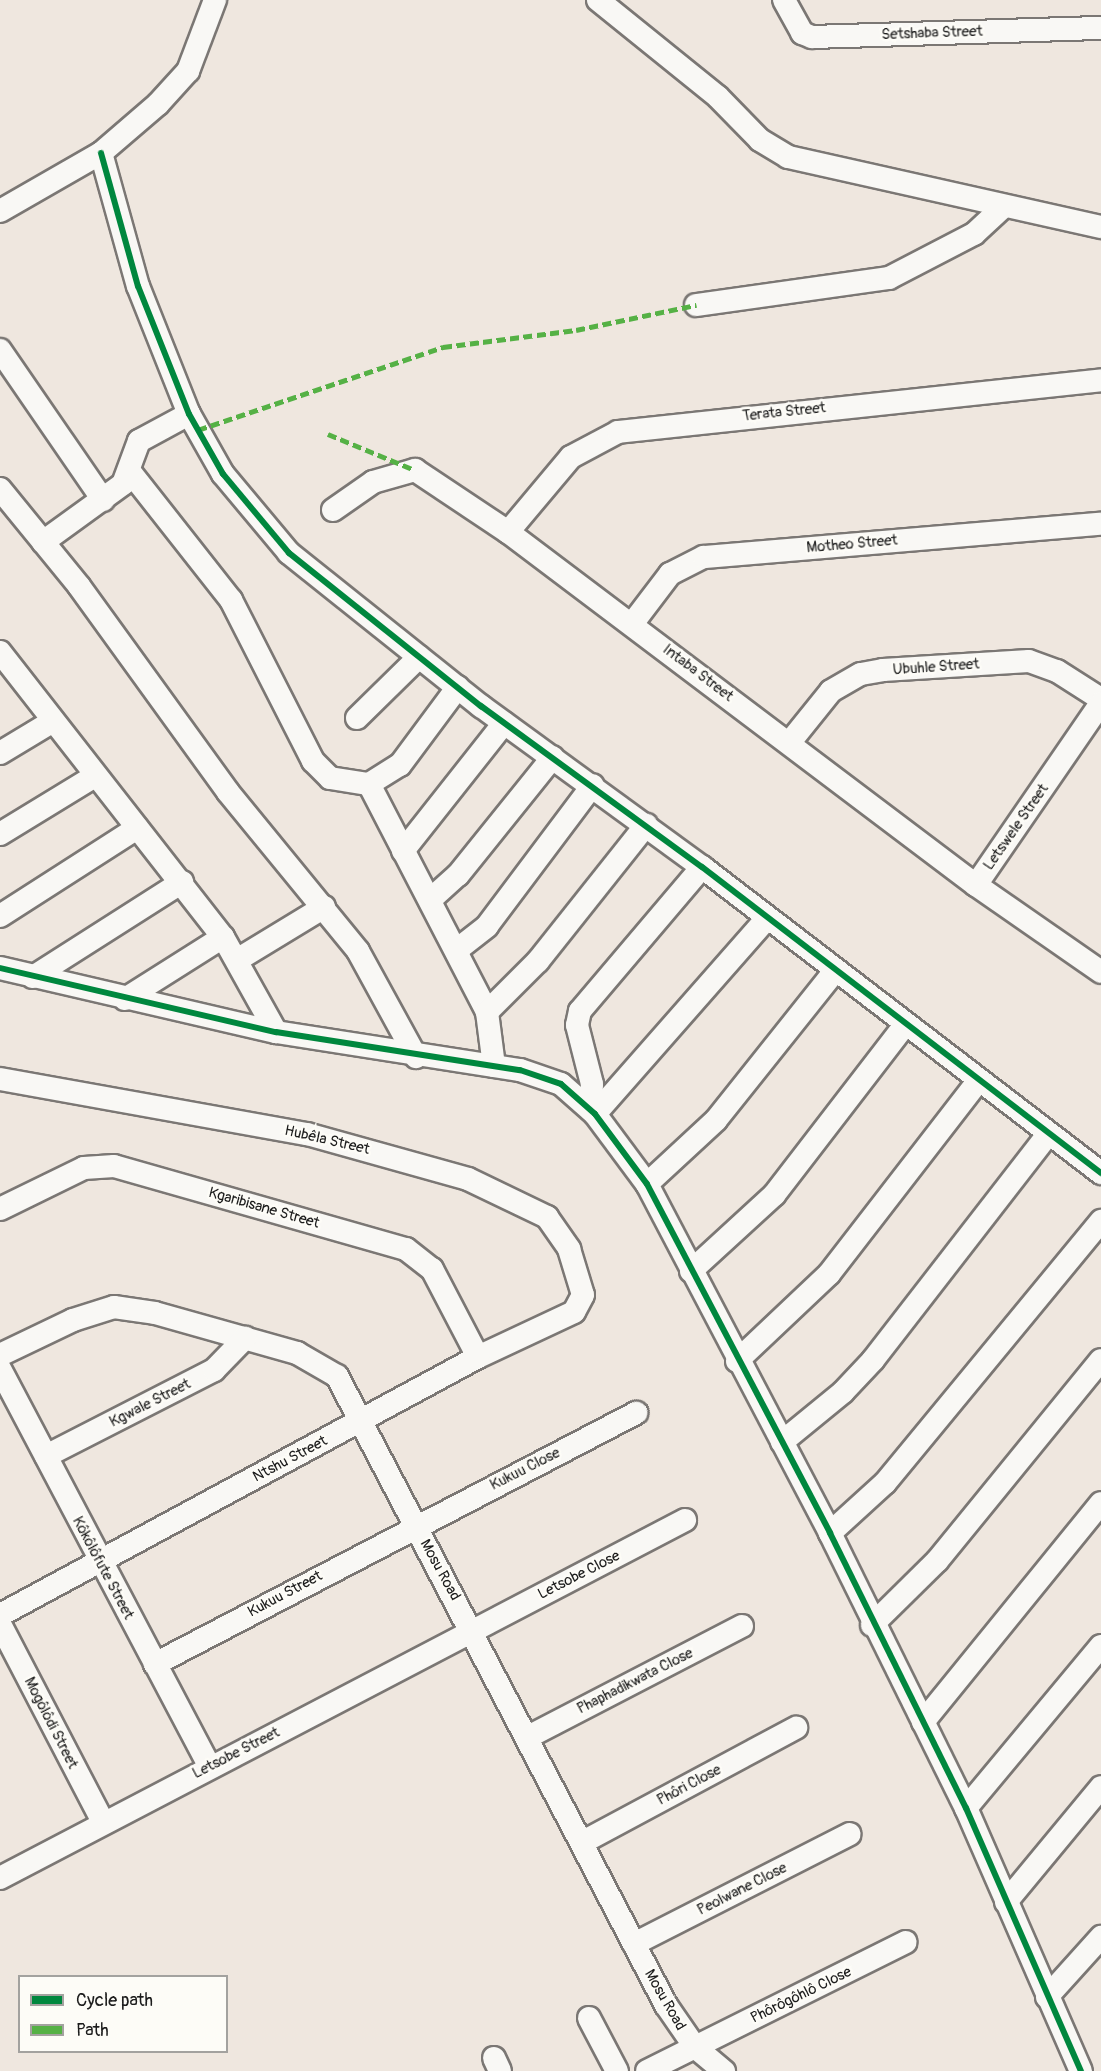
<!DOCTYPE html>
<html>
<head>
<meta charset="utf-8">
<style>
  body { margin:0 }
  #map { position:relative; width:1101px; height:2071px; overflow:hidden; background:#efe7df; font-family:Pangolin,sans-serif }
  div>[style] { position:absolute }
  .roads { filter:drop-shadow(2px 0 #7b7774) drop-shadow(-2px 0 #7b7774) drop-shadow(0 2px #7b7774) drop-shadow(0 -2px #7b7774) }
  .minor>* { height:22px; margin:-11px; padding:0 11px; transform-origin:11px; border-radius:11px; background:#f9f8f5 }
  .quiet>* { height:4.5px; margin-top:-2.25px; transform-origin:0; background:repeating-linear-gradient(90deg,#55b145 0 9px,transparent 0 13.5px) }
  .cycleway>* { height:6px; margin:-3px; padding:0 3px; transform-origin:3px; border-radius:3px; background:#00873e }
  span { translate:-50% -50%; white-space:nowrap; text-align:center; line-height:1.15; -webkit-text-stroke:5px #fdfcf7; paint-order:stroke }
  .street-label { font-size:15px; color:#1c1c1c }
  .legend { position:absolute; left:18px; top:1975px; width:210px; height:78px; box-sizing:border-box; background:#fdfcf7; border:2px solid #a3a29f; margin:0; padding:8px 10px; list-style:none; font-size:18px; color:#1c1c1c }
  .legend li { display:flex; align-items:center; gap:12px; height:30px }
  .legend b { width:30px; border:2px solid #a3a29f }
</style>
</head>
<body>
<div id="map">
  <div class="roads">
    <div class="minor">
      <i style="left:598px;top:0;width:154px;rotate:38.9deg"></i>
      <i style="left:718px;top:97px;width:60px;rotate:45.7deg"></i>
      <i style="left:760px;top:140px;width:33px;rotate:31deg"></i>
      <i style="left:788px;top:157px;width:321px;rotate:12.6deg"></i>
      <i style="left:784px;top:0;width:38px;rotate:61deg"></i>
      <i style="left:802px;top:33px;width:11px;rotate:22deg"></i>
      <i style="left:812px;top:37px;width:289px;rotate:-1.8deg"></i>
      <i style="left:101px;top:153px;width:138px;rotate:74.5deg"></i>
      <i style="left:138px;top:286px;width:138px;rotate:68.3deg"></i>
      <i style="left:189px;top:414px;width:69px;rotate:60.5deg"></i>
      <i style="left:223px;top:474px;width:103px;rotate:50.1deg"></i>
      <i style="left:289px;top:553px;width:246px;rotate:38.6deg"></i>
      <i style="left:481px;top:706px;width:273px;rotate:36.1deg"></i>
      <i style="left:702px;top:867px;width:503px;rotate:37.49deg"></i>
      <i style="left:0;top:211px;width:116px;rotate:-29.9deg"></i>
      <i style="left:101px;top:153px;width:75px;rotate:-40.7deg"></i>
      <i style="left:158px;top:104px;width:45px;rotate:-47.7deg"></i>
      <i style="left:188px;top:71px;width:76px;rotate:-69.2deg"></i>
      <i style="left:696px;top:305px;width:195px;rotate:-8deg"></i>
      <i style="left:889px;top:278px;width:96px;rotate:-27.4deg"></i>
      <i style="left:974px;top:234px;width:38px;rotate:-43deg"></i>
      <i style="left:0;top:350px;width:182px;rotate:55.5deg"></i>
      <i style="left:131px;top:473px;width:162px;rotate:51.8deg"></i>
      <i style="left:231px;top:600px;width:181px;rotate:63deg"></i>
      <i style="left:313px;top:761px;width:24px;rotate:45deg"></i>
      <i style="left:330px;top:778px;width:39px;rotate:9deg"></i>
      <i style="left:369px;top:784px;width:257px;rotate:62.6deg"></i>
      <i style="left:0;top:489px;width:125px;rotate:50.8deg"></i>
      <i style="left:79px;top:586px;width:254px;rotate:54.1deg"></i>
      <i style="left:228px;top:792px;width:205px;rotate:50.7deg"></i>
      <i style="left:358px;top:951px;width:121px;rotate:61.3deg"></i>
      <i style="left:333px;top:510px;width:49px;rotate:-35deg"></i>
      <i style="left:373px;top:482px;width:44px;rotate:-15.9deg"></i>
      <i style="left:415px;top:470px;width:112px;rotate:33.7deg"></i>
      <i style="left:508px;top:532px;width:586px;rotate:37.03deg"></i>
      <i style="left:976px;top:885px;width:152px;rotate:34.8deg"></i>
      <i style="left:508px;top:532px;width:98px;rotate:-50deg"></i>
      <i style="left:571px;top:457px;width:53px;rotate:-28deg"></i>
      <i style="left:618px;top:432px;width:486px;rotate:-6.1deg"></i>
      <i style="left:43px;top:542px;width:99px;rotate:-35.9deg"></i>
      <i style="left:123px;top:484px;width:46px;rotate:-69.6deg"></i>
      <i style="left:139px;top:441px;width:57px;rotate:-28.4deg"></i>
      <i style="left:632px;top:624px;width:63px;rotate:-52.8deg"></i>
      <i style="left:670px;top:574px;width:38px;rotate:-27deg"></i>
      <i style="left:704px;top:557px;width:398px;rotate:-4.8deg"></i>
      <i style="left:0;top:652px;width:362px;rotate:52deg"></i>
      <i style="left:223px;top:937px;width:109px;rotate:60.8deg"></i>
      <i style="left:357px;top:718px;width:87px;rotate:-44.5deg"></i>
      <i style="left:790px;top:742px;width:65px;rotate:-51.2deg"></i>
      <i style="left:831px;top:691px;width:34px;rotate:-30deg"></i>
      <i style="left:861px;top:674px;width:22px;rotate:-10deg"></i>
      <i style="left:883px;top:670px;width:146px;rotate:-3.5deg"></i>
      <i style="left:1029px;top:661px;width:30px;rotate:20deg"></i>
      <i style="left:1057px;top:671px;width:52px;rotate:32.5deg"></i>
      <i style="left:0;top:753px;width:62px;rotate:-31.1deg"></i>
      <i style="left:369px;top:784px;width:36px;rotate:-32deg"></i>
      <i style="left:400px;top:765px;width:97px;rotate:-53.4deg"></i>
      <i style="left:0;top:834px;width:111px;rotate:-31.4deg"></i>
      <i style="left:403px;top:851px;width:163px;rotate:-51.7deg"></i>
      <i style="left:976px;top:885px;width:221px;rotate:-55.5deg"></i>
      <i style="left:431px;top:899px;width:36px;rotate:-42deg"></i>
      <i style="left:458px;top:875px;width:151px;rotate:-51.2deg"></i>
      <i style="left:0;top:916px;width:163px;rotate:-32.7deg"></i>
      <i style="left:458px;top:949px;width:37px;rotate:-38deg"></i>
      <i style="left:487px;top:926px;width:176px;rotate:-53.1deg"></i>
      <i style="left:237px;top:960px;width:102px;rotate:-31.3deg"></i>
      <i style="left:0;top:968px;width:283px;rotate:13.1deg"></i>
      <i style="left:276px;top:1032px;width:247px;rotate:8.9deg"></i>
      <i style="left:520px;top:1070px;width:43px;rotate:18.9deg"></i>
      <i style="left:561px;top:1084px;width:45px;rotate:41.4deg"></i>
      <i style="left:595px;top:1114px;width:87px;rotate:53.4deg"></i>
      <i style="left:647px;top:1184px;width:394px;rotate:62.3deg"></i>
      <i style="left:830px;top:1533px;width:307px;rotate:63.7deg"></i>
      <i style="left:966px;top:1808px;width:287px;rotate:66.4deg"></i>
      <i style="left:33px;top:977px;width:177px;rotate:-32.5deg"></i>
      <i style="left:125px;top:999px;width:116px;rotate:-32.3deg"></i>
      <i style="left:494px;top:1066px;width:54px;rotate:-97.4deg"></i>
      <i style="left:487px;top:1012px;width:72px;rotate:-45deg"></i>
      <i style="left:538px;top:961px;width:174px;rotate:-51.5deg"></i>
      <i style="left:0;top:1079px;width:312px;rotate:10.2deg"></i>
      <i style="left:307px;top:1134px;width:167px;rotate:15.6deg"></i>
      <i style="left:468px;top:1179px;width:88px;rotate:25.7deg"></i>
      <i style="left:547px;top:1217px;width:39px;rotate:55deg"></i>
      <i style="left:569px;top:1249px;width:48px;rotate:73.1deg"></i>
      <i style="left:583px;top:1295px;width:19px;rotate:118deg"></i>
      <i style="left:574px;top:1312px;width:106px;rotate:154.9deg"></i>
      <i style="left:478px;top:1357px;width:543px;rotate:151.64deg"></i>
      <i style="left:591px;top:1110px;width:26px;rotate:-88deg"></i>
      <i style="left:592px;top:1084px;width:61px;rotate:-104.3deg"></i>
      <i style="left:577px;top:1025px;width:14px;rotate:-78deg"></i>
      <i style="left:580px;top:1011px;width:189px;rotate:-49.7deg"></i>
      <i style="left:595px;top:1114px;width:261px;rotate:-48.7deg"></i>
      <i style="left:647px;top:1184px;width:94px;rotate:-42.8deg"></i>
      <i style="left:716px;top:1120px;width:191px;rotate:-51.4deg"></i>
      <i style="left:0;top:1209px;width:93px;rotate:-26deg"></i>
      <i style="left:84px;top:1168px;width:30px;rotate:-4deg"></i>
      <i style="left:114px;top:1166px;width:304px;rotate:15.9deg"></i>
      <i style="left:406px;top:1249px;width:33px;rotate:38deg"></i>
      <i style="left:432px;top:1269px;width:99px;rotate:62.4deg"></i>
      <i style="left:691px;top:1271px;width:113px;rotate:-42.5deg"></i>
      <i style="left:774px;top:1195px;width:215px;rotate:-52.4deg"></i>
      <i style="left:0;top:1355px;width:81px;rotate:-25.6deg"></i>
      <i style="left:73px;top:1320px;width:43px;rotate:-17.6deg"></i>
      <i style="left:114px;top:1307px;width:41px;rotate:8.3deg"></i>
      <i style="left:155px;top:1313px;width:148px;rotate:15.7deg"></i>
      <i style="left:297px;top:1353px;width:46px;rotate:29.9deg"></i>
      <i style="left:337px;top:1376px;width:710px;rotate:62.39deg"></i>
      <i style="left:666px;top:2005px;width:51px;rotate:55.4deg"></i>
      <i style="left:695px;top:2047px;width:38px;rotate:40deg"></i>
      <i style="left:737px;top:1361px;width:127px;rotate:-43.4deg"></i>
      <i style="left:829px;top:1274px;width:244px;rotate:-52.3deg"></i>
      <i style="left:0;top:1369px;width:449px;rotate:62.2deg"></i>
      <i style="left:782px;top:1442px;width:79px;rotate:-39.3deg"></i>
      <i style="left:843px;top:1392px;width:44px;rotate:-46.8deg"></i>
      <i style="left:873px;top:1360px;width:286px;rotate:-52.2deg"></i>
      <i style="left:46px;top:1456px;width:189px;rotate:-27.1deg"></i>
      <i style="left:214px;top:1370px;width:45px;rotate:-45.9deg"></i>
      <i style="left:830px;top:1533px;width:74px;rotate:-42.3deg"></i>
      <i style="left:885px;top:1483px;width:340px;rotate:-50.5deg"></i>
      <i style="left:0;top:1624px;width:223px;rotate:62.5deg"></i>
      <i style="left:872px;top:1625px;width:91px;rotate:-44.6deg"></i>
      <i style="left:937px;top:1561px;width:259px;rotate:-50.8deg"></i>
      <i style="left:155px;top:1664px;width:543px;rotate:-27.56deg"></i>
      <i style="left:923px;top:1722px;width:282px;rotate:-50.9deg"></i>
      <i style="left:528px;top:1737px;width:241px;rotate:-27.4deg"></i>
      <i style="left:966px;top:1808px;width:211px;rotate:-50.2deg"></i>
      <i style="left:583px;top:1842px;width:242px;rotate:-28.2deg"></i>
      <i style="left:0;top:1878px;width:773px;rotate:-27.59deg"></i>
      <i style="left:1006px;top:1902px;width:149px;rotate:-50.4deg"></i>
      <i style="left:634px;top:1944px;width:242px;rotate:-27deg"></i>
      <i style="left:1047px;top:1997px;width:81px;rotate:-48deg"></i>
      <i style="left:589px;top:2018px;width:60px;rotate:62.2deg"></i>
      <i style="left:494px;top:2058px;width:14px;rotate:65deg"></i>
      <i style="left:647px;top:2071px;width:289px;rotate:-26.5deg"></i>
    </div>
  </div>
  <div class="quiet">
    <i style="left:198px;top:430px;width:259px;rotate:-18.7deg"></i>
    <i style="left:443px;top:347px;width:134px;rotate:-7.3deg"></i>
    <i style="left:576px;top:330px;width:123px;rotate:-11.8deg"></i>
    <i style="left:328px;top:434px;width:94px;rotate:22.5deg"></i>
  </div>
  <div class="cycleway">
    <i style="left:101px;top:153px;width:138px;rotate:74.5deg"></i>
    <i style="left:138px;top:286px;width:138px;rotate:68.3deg"></i>
    <i style="left:189px;top:414px;width:69px;rotate:60.5deg"></i>
    <i style="left:223px;top:474px;width:103px;rotate:50.1deg"></i>
    <i style="left:289px;top:553px;width:246px;rotate:38.6deg"></i>
    <i style="left:481px;top:706px;width:273px;rotate:36.1deg"></i>
    <i style="left:702px;top:867px;width:503px;rotate:37.49deg"></i>
    <i style="left:0;top:968px;width:283px;rotate:13.1deg"></i>
    <i style="left:276px;top:1032px;width:247px;rotate:8.9deg"></i>
    <i style="left:520px;top:1070px;width:43px;rotate:18.9deg"></i>
    <i style="left:561px;top:1084px;width:45px;rotate:41.4deg"></i>
    <i style="left:595px;top:1114px;width:87px;rotate:53.4deg"></i>
    <i style="left:647px;top:1184px;width:394px;rotate:62.3deg"></i>
    <i style="left:830px;top:1533px;width:307px;rotate:63.7deg"></i>
    <i style="left:966px;top:1808px;width:287px;rotate:66.4deg"></i>
  </div>
  <div class="street-label">
    <span style="left:932px;top:33px;rotate:-2deg">Setshaba Street</span>
    <span style="left:784px;top:412px;rotate:-6deg">Terata Street</span>
    <span style="left:852px;top:544px;rotate:-5deg">Motheo Street</span>
    <span style="left:936px;top:667px;rotate:-4deg">Ubuhle Street</span>
    <span style="left:698px;top:673px;rotate:37deg">Intaba Street</span>
    <span style="left:1016px;top:827px;rotate:-55deg">Letswele Street</span>
    <span style="left:327px;top:1140px;rotate:13deg">Hubêla Street</span>
    <span style="left:264px;top:1208px;rotate:16deg">Kgaribisane Street</span>
    <span style="left:150px;top:1403px;rotate:-27deg">Kgwale Street</span>
    <span style="left:290px;top:1459px;rotate:-28deg">Ntshu Street</span>
    <span style="left:525px;top:1469px;rotate:-27deg">Kukuu Close</span>
    <span style="left:103px;top:1568px;rotate:62deg">Kôkôlôfute Street</span>
    <span style="left:440px;top:1570px;rotate:61deg">Mosu Road</span>
    <span style="left:579px;top:1575px;rotate:-27deg">Letsobe Close</span>
    <span style="left:285px;top:1594px;rotate:-28deg">Kukuu Street</span>
    <span style="left:635px;top:1681px;rotate:-27deg">Phaphadikwata Close</span>
    <span style="left:51px;top:1723px;rotate:63deg">Mogôlôdi Street</span>
    <span style="left:236px;top:1753px;rotate:-27deg">Letsobe Street</span>
    <span style="left:689px;top:1785px;rotate:-28deg">Phôri Close</span>
    <span style="left:742px;top:1889px;rotate:-27deg">Peolwane Close</span>
    <span style="left:801px;top:1995px;rotate:-26deg">Phôrôgôhlô Close</span>
    <span style="left:665px;top:2000px;rotate:60deg">Mosu Road</span>
  </div>
  <ul class="legend">
  <li><b style="height:8px;background:#00873e"></b>Cycle path</li>
  <li><b style="height:8px;background:#55b145"></b>Path</li>
  </ul>
</div>
</body>
</html>
